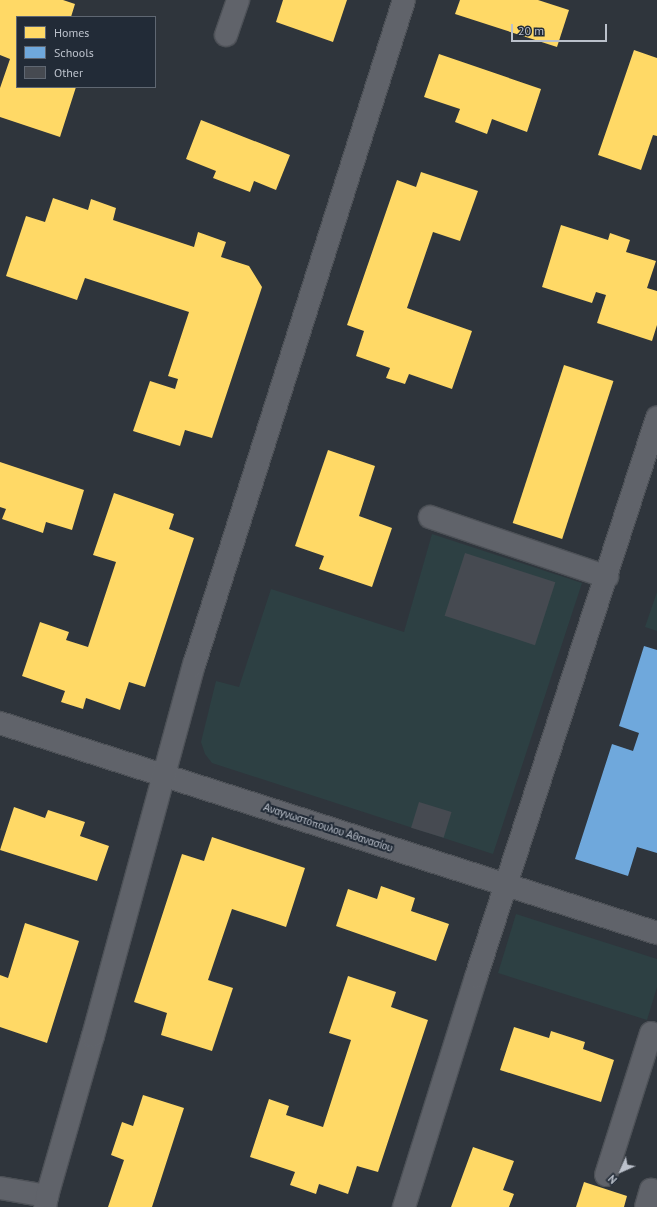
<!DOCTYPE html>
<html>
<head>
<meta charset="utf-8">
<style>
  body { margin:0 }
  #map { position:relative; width:657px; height:1207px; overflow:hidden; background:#2f353c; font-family:"PT Sans",sans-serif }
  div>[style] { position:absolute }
  .green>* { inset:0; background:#2d4043 }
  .homes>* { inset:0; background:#ffd966; transform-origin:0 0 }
  .schools>* { inset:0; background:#6fa8dc }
  .building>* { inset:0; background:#464a51; transform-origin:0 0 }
  .roads { filter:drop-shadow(1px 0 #4d5157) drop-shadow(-1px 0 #4d5157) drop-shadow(0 1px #4d5157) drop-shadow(0 -1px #4d5157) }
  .minor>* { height:22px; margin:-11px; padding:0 11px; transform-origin:11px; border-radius:11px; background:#60636a }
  span { translate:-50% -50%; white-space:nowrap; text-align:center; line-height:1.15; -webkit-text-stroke:4px #222b37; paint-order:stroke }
  .street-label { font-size:10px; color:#bbc1cb }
  .legend { position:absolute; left:16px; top:16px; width:140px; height:72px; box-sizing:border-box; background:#222b37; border:1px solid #5f6772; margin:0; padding:5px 7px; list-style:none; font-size:12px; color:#bbc1cb }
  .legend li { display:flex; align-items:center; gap:8px; height:20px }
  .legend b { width:20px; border:1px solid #5f6772 }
  .north { position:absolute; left:601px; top:1151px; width:40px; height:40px; -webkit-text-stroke:3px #222b37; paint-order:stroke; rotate:225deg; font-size:11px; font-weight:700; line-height:16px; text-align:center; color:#bbc1cb }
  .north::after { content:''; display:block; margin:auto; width:14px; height:18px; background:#bbc1cb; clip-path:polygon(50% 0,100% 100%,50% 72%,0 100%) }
  .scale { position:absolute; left:511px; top:24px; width:96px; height:18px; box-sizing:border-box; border:2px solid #bbc1cb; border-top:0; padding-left:5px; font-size:12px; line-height:14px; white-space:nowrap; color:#bbc1cb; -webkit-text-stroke:3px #222b37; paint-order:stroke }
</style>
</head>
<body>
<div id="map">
  <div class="green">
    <i style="clip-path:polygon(432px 534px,582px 583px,493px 854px,212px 763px,205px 754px,201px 742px,216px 681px,239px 687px,271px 589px,404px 632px)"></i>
    <i style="clip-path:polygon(657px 592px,657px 631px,645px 627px)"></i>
    <i style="clip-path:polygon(516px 914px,657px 959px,657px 987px,647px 1020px,498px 973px)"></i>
  </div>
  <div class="homes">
    <i style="clip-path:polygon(0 0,63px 0,75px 4px,71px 17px,17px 17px,17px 87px,76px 87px,60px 137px,0 117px,0 88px,10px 59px,0 55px)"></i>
    <i style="clip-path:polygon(283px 0,347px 0,333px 42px,276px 22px)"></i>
    <i style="clip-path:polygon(460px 0,538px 0,569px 10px,557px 47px,455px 14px)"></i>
    <i style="clip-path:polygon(634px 50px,657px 58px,657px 136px,653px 135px,641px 170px,598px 155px)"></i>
    <i style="clip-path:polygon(439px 54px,541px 89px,527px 132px,492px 119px,487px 134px,455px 122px,460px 109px,424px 97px)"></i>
    <i style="clip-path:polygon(201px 120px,290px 155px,276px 190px,254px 181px,250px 192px,213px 178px,216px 171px,186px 159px)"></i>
    <i style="clip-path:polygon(421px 172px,478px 191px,460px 241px,433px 232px,407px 308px,472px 331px,452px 389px,409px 374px,405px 384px,386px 378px,390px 368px,356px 356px,364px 331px,347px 325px,397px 180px,416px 187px)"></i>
    <i style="clip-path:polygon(53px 198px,88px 210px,91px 199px,116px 208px,113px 220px,194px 247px,198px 232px,226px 242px,221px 257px,249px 266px,262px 287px,212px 438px,185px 430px,180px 446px,133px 431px,150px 381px,175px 389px,178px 379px,168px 376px,189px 312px,85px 278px,77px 300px,6px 276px,26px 216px,45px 222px)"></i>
    <i style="clip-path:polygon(561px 225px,608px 240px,610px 233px,630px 240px,626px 252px,656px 261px,647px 288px,657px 291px,657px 325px,652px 341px,597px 323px,606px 295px,596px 292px,592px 303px,542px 287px)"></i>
    <i style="left:564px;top:365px;width:52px;height:166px;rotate:18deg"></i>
    <i style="clip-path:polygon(328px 450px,375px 466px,359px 516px,392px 528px,372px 587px,319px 569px,324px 556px,295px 546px)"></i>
    <i style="clip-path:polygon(0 462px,84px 490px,72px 530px,46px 522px,43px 533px,2px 519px,6px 509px,0 507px)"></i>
    <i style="clip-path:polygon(114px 493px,174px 514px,169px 529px,194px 538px,145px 687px,129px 682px,120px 710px,86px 698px,83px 709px,61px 702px,65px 691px,22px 676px,40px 622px,69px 632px,66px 640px,88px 647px,116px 562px,93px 555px)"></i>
    <i style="clip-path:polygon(14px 807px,45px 818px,48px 810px,85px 822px,80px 836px,109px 846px,97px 881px,0 850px)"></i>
    <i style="clip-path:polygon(212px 837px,305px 868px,286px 927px,232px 909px,208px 980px,233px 988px,212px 1051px,161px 1035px,167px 1013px,134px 1002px,182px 854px,204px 861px)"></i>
    <i style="clip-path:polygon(381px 886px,415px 898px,411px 911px,449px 924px,436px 961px,336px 926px,348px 889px,377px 899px)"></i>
    <i style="clip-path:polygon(25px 923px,79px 941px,47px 1043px,0 1027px,0 975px,8px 978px)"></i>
    <i style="clip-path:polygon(348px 976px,396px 992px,391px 1007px,428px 1020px,378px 1172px,357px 1166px,348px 1194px,319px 1184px,316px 1194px,290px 1185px,295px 1172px,250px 1157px,269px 1099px,289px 1106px,286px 1115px,323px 1127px,351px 1040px,329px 1033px)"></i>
    <i style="clip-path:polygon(514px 1027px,549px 1038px,551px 1031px,585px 1042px,583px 1049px,614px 1060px,601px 1102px,500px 1070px)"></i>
    <i style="clip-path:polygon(143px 1095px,184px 1108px,152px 1207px,108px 1207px,124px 1160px,111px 1155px,122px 1122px,133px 1126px)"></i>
    <i style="clip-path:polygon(473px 1147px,514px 1161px,503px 1190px,514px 1194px,509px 1207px,451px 1207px)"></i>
    <i style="clip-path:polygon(584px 1182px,627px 1196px,624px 1207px,576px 1207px)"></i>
  </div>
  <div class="schools">
    <i style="clip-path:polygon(644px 646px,657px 650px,657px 853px,637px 847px,628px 876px,575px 859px,612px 744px,633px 751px,639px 733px,619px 726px)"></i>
  </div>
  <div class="building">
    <i style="left:465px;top:553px;width:95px;height:66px;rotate:18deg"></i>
    <i style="left:419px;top:802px;width:34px;height:27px;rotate:17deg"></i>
  </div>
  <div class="roads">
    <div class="minor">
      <i style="left:226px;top:35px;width:37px;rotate:-71deg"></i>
      <i style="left:430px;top:517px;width:187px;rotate:18.7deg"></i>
      <i style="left:0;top:723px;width:690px;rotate:17.73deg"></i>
      <i style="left:606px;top:1175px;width:149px;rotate:-72.4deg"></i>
      <i style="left:0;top:1188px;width:48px;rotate:9.7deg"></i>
      <i style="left:47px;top:1196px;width:11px;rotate:100deg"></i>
      <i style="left:47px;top:1196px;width:166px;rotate:-74deg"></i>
      <i style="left:93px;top:1036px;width:385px;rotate:-74.8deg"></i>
      <i style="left:194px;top:665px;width:697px;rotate:-72.47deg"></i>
      <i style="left:404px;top:1207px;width:241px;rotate:-72.6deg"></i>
      <i style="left:476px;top:977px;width:588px;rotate:-72.06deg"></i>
      <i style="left:646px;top:1207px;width:18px;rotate:-74deg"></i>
    </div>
  </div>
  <div class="street-label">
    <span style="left:328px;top:828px;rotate:18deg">Αναγνωστόπουλου Αθανασίου</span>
  </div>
  <ul class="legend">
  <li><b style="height:11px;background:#ffd966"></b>Homes</li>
  <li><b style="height:11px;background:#6fa8dc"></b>Schools</li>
  <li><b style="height:11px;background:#464a51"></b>Other</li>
  </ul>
  <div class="north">N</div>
  <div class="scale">20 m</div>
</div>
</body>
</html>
